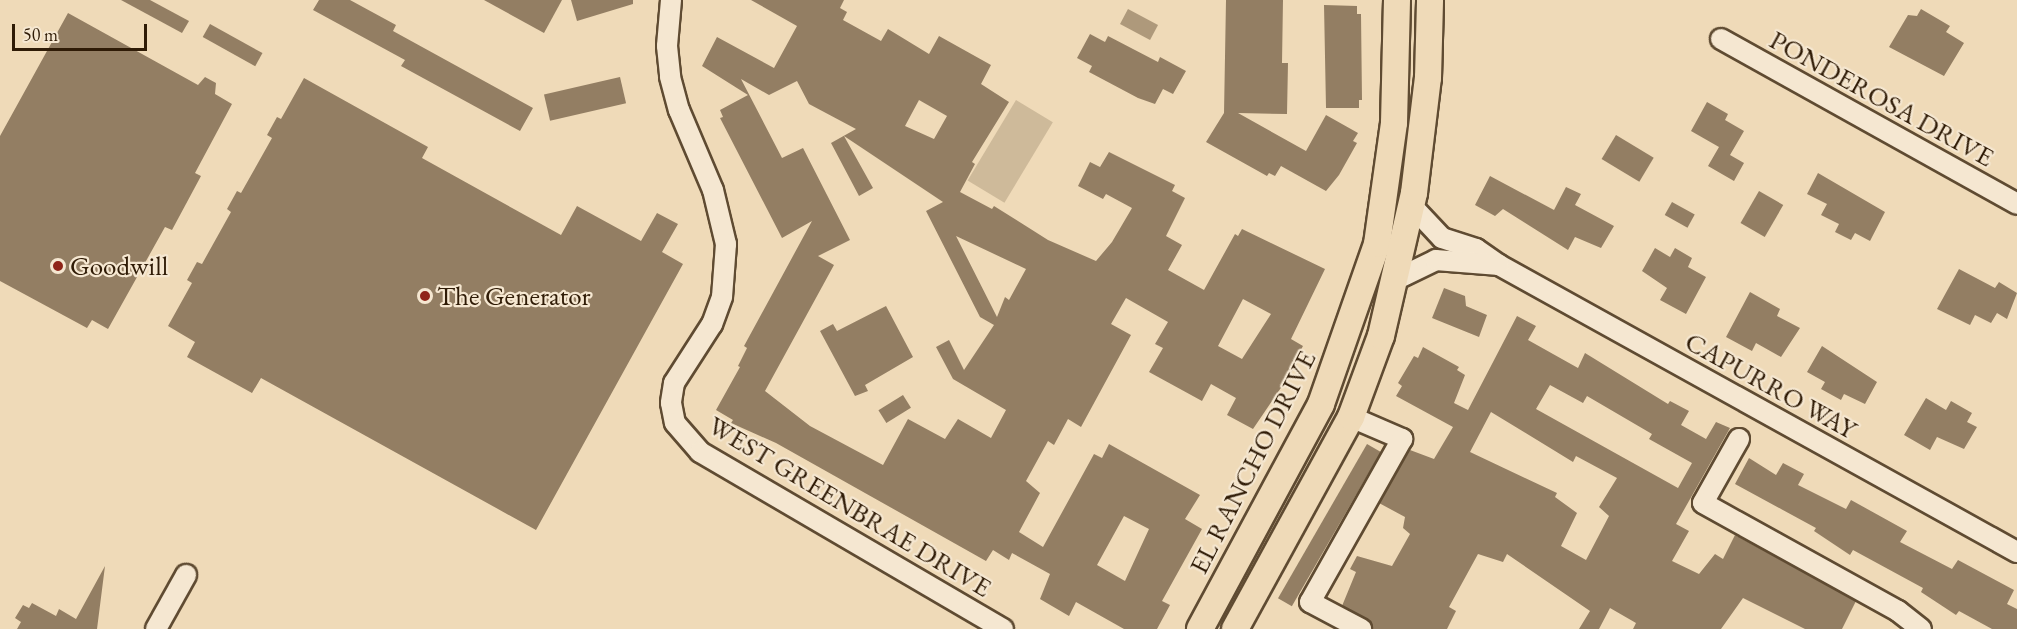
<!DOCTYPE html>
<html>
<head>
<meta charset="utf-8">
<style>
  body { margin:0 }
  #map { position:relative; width:2017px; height:629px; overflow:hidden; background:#efdab8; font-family:"EB Garamond",serif }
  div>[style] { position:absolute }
  .green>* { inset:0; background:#ceba9a; transform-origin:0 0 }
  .water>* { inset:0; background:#ae997b; transform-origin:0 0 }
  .building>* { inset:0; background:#937e63; transform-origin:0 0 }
  .roads { filter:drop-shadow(2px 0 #5f4b32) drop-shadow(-2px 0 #5f4b32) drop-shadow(0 2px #5f4b32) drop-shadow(0 -2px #5f4b32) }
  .minor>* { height:20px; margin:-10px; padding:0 10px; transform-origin:10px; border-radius:10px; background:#f5e7d1 }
  .major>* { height:26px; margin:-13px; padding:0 13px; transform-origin:13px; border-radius:13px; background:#efdab8 }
  .dots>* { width:16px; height:16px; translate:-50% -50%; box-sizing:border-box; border:3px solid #f5e7d1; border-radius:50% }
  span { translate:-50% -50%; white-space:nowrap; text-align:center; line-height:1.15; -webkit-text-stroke:4.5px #f5e7d1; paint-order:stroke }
  .street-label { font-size:27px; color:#2f1b06 }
  .poi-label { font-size:27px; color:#2f1b06 }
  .left { translate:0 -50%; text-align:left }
  .scale { position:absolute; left:12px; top:24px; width:135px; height:27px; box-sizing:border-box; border:3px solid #2f1b06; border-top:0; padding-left:8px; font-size:18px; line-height:21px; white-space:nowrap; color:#2f1b06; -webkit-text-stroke:4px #f5e7d1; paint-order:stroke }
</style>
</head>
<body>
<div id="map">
  <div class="green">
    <i style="left:1016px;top:100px;width:43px;height:94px;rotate:31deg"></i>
  </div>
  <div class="water">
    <i style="left:1128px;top:9px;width:34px;height:17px;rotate:28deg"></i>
  </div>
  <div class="building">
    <i style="clip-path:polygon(121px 0,150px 0,189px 21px,182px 33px)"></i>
    <i style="clip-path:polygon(319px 0,350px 0,396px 25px,393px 31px,533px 108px,520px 131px,401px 66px,405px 60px,313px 10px)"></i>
    <i style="clip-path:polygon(484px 0,562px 0,544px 33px)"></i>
    <i style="clip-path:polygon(571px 0,633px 0,633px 4px,577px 21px)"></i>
    <i style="clip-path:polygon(evenodd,751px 0,844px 0,840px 8px,847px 12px,843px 20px,881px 41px,888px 29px,929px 54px,939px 36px,991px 65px,981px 84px,1009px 102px,972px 162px,975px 164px,960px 192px,992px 209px,994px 206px,1048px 240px,1096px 261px,1112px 242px,1132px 208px,1106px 194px,1103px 199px,1078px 186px,1090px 162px,1100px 167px,1109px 152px,1175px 185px,1172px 191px,1185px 198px,1166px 236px,1182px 245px,1168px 270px,1204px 290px,1235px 234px,1238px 236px,1242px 229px,1325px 269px,1291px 339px,1303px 346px,1294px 362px,1297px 364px,1253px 429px,1227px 415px,1236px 398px,1211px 384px,1202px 401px,1149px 372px,1163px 348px,1155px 344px,1168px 322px,1126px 298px,1111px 324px,1131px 335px,1081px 427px,1068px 419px,1054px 445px,1048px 441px,1026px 481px,1040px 493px,1019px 532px,1043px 547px,1094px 454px,1102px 458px,1109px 444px,1200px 495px,1185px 519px,1202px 529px,1162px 601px,1170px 605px,1157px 629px,1124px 629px,1076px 602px,1069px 616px,1040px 599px,1050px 574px,1012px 553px,1009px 560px,993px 550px,986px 561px,776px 443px,731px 423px,733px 420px,716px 410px,740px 367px,738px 366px,747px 348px,744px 346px,812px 221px,782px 238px,720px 118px,723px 117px,720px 110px,748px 95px,702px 66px,717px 37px,774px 68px,797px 26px,751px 0,741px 79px,769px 95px,797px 81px,809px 104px,856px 129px,831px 143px,859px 196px,873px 188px,844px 136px,943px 202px,926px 211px,980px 317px,994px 325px,964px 370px,949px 340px,936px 347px,953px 379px,1006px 410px,991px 438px,958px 419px,945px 439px,908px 419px,883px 465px,810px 426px,765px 391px,834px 265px,818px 256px,850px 240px,803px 148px,782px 158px,741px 79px,751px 0,919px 100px,947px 116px,934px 139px,905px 126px,919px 100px,751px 0,956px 236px,1026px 269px,1009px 300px,1005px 297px,997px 317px,956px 236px,751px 0,1243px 299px,1271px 314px,1242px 359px,1218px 346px,1243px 299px,751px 0,1124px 516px,1149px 529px,1125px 581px,1097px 565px,1124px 516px)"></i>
    <i style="clip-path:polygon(1226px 0,1283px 0,1282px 63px,1288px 63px,1287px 114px,1238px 113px,1306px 151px,1326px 115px,1358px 133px,1353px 141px,1357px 143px,1339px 175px,1326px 191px,1281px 166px,1275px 176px,1269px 173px,1267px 176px,1206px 142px,1224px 113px)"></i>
    <i style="clip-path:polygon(1324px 5px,1357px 6px,1357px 14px,1361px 14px,1362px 100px,1359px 100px,1359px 108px,1326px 108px)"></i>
    <i style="clip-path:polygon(1921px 9px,1950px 26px,1946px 32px,1964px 43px,1944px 76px,1889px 47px,1908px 15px,1917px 16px)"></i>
    <i style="clip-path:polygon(68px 13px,198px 85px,205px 77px,216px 83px,215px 94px,232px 104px,195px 173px,201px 176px,172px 230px,165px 227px,108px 329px,92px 320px,87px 328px,0 281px,0 136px)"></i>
    <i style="left:210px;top:24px;width:60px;height:15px;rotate:29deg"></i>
    <i style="clip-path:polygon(1090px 34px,1105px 42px,1108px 36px,1158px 62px,1160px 57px,1186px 71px,1173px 94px,1163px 89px,1155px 104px,1138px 98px,1089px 72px,1092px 66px,1077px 58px)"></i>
    <i style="left:620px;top:77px;width:27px;height:78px;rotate:77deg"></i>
    <i style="clip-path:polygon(304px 78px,428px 147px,422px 158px,561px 235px,577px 206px,641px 241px,657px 213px,678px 224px,662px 252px,683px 264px,536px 530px,261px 378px,252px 393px,187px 357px,195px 342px,168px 326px,192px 283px,187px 280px,197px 262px,202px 264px,231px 212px,227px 209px,237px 191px,241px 193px,272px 138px,267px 135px,277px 117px,281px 119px)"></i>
    <i style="clip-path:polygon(1707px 102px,1728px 114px,1725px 120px,1744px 131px,1730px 155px,1744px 163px,1734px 181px,1708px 166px,1719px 147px,1691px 131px)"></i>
    <i style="left:1616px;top:135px;width:44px;height:28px;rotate:31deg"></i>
    <i style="clip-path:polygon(1818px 173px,1885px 212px,1870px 241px,1855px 233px,1851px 240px,1835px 232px,1839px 224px,1821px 215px,1827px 204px,1807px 194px)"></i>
    <i style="clip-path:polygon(1490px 176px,1554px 210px,1566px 187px,1581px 194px,1575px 205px,1614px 226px,1601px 248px,1575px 237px,1568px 250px,1503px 209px,1495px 216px,1475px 205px)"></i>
    <i style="left:1759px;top:191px;width:28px;height:37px;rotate:30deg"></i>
    <i style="left:1672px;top:202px;width:26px;height:15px;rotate:29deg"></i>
    <i style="clip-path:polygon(1655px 248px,1670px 257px,1675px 248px,1692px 258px,1688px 267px,1706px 277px,1686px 314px,1660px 300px,1667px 288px,1642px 271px)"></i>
    <i style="clip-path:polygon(1959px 269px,1995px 288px,1999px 282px,2017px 293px,2007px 319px,1997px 313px,1991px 323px,1975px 315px,1970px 325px,1937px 309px)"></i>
    <i style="clip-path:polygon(1444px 288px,1465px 296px,1466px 306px,1487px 315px,1479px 337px,1432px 318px)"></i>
    <i style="clip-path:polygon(1750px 292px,1780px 309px,1777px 316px,1800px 328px,1781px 357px,1756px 343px,1752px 351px,1726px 337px)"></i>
    <i style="clip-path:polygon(886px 306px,913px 357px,865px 385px,868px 391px,855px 396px,820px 331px,833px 324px,837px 331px)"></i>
    <i style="clip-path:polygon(evenodd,1517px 316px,1536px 326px,1528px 340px,1578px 368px,1585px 353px,1668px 404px,1670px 401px,1689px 411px,1681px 425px,1706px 439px,1716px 422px,1730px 428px,1676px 524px,1689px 531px,1672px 561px,1699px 574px,1715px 554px,1723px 559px,1735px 535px,1856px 601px,1842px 629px,1805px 629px,1743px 598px,1721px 629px,1633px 629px,1636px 623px,1610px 608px,1599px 629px,1579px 629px,1590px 611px,1507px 554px,1503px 562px,1478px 554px,1449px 607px,1456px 611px,1447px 629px,1373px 629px,1367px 619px,1342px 606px,1356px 572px,1350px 569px,1357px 556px,1392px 566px,1410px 534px,1403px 528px,1405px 517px,1379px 503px,1410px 450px,1434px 459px,1453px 427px,1396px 396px,1402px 386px,1398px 383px,1414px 356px,1418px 358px,1423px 347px,1459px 367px,1457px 370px,1465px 375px,1454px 403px,1468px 410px,1517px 316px,1550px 385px,1583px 403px,1587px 396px,1652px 434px,1649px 439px,1692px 463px,1678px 488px,1536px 409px,1550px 385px,1517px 316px,1491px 412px,1573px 462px,1576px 456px,1617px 478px,1599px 507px,1609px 516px,1586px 560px,1561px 546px,1577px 513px,1555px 497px,1557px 493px,1470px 452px,1491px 412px)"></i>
    <i style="clip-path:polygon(1822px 346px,1877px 382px,1865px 404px,1844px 394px,1841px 400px,1821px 389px,1825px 382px,1807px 372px)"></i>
    <i style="left:903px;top:395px;width:15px;height:29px;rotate:58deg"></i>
    <i style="clip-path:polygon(1926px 398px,1946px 410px,1951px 401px,1972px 413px,1967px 422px,1977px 427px,1964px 449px,1937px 437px,1930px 450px,1904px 435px)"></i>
    <i style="left:1367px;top:444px;width:16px;height:178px;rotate:30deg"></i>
    <i style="clip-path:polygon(1749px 458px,1776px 475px,1783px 463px,1804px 474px,1798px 485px,1846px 509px,1851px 500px,1907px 531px,1900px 542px,1952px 569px,1958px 560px,2014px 590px,2007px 604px,2017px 609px,2017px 629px,1992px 629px,1959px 611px,1956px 615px,1921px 592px,1923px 588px,1853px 550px,1850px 555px,1814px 531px,1816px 528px,1735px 484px)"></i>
    <i style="clip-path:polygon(105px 566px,97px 629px,17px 629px,21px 622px,15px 618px,23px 605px,29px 608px,32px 603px,56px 616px,59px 609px,76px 619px)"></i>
  </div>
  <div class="roads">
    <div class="minor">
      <i style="left:671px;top:0;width:46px;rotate:95deg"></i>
      <i style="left:667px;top:46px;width:31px;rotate:84deg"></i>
      <i style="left:670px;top:77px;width:34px;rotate:75deg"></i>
      <i style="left:679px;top:110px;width:87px;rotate:67deg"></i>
      <i style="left:713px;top:190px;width:56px;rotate:76.5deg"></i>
      <i style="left:726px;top:244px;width:53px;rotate:94.3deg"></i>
      <i style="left:722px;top:297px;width:29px;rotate:110deg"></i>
      <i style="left:712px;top:324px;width:70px;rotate:122.8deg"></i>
      <i style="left:674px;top:383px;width:20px;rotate:99deg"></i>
      <i style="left:671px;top:403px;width:20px;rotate:79deg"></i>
      <i style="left:675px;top:423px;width:38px;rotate:49deg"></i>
      <i style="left:700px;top:452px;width:351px;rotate:30.3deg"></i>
      <i style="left:1721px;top:39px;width:339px;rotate:29.1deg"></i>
      <i style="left:1412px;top:206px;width:44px;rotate:46.8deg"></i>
      <i style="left:1442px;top:238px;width:36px;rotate:18deg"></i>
      <i style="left:1476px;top:249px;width:28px;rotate:35deg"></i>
      <i style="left:1499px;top:265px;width:592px;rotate:28.99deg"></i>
      <i style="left:1397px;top:279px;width:43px;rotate:-26deg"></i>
      <i style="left:1436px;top:260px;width:63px;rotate:4.5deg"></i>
      <i style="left:1351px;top:417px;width:56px;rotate:23.3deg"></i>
      <i style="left:1402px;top:439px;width:187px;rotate:119.4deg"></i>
      <i style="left:1310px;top:602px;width:58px;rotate:27.9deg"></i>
      <i style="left:1739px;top:439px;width:73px;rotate:119.4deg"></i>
      <i style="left:1703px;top:503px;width:223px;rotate:29deg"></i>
      <i style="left:1898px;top:611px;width:29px;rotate:38deg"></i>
      <i style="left:156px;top:629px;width:62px;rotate:-60.9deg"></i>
    </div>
    <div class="major">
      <i style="left:1200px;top:629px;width:255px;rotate:-61.7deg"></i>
      <i style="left:1321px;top:404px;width:170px;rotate:-70.7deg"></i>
      <i style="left:1377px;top:244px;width:122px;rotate:-82deg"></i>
      <i style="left:1394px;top:123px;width:123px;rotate:-88.6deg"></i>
      <i style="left:1235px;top:629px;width:242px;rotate:-61.3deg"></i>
      <i style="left:1351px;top:417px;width:86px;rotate:-69.7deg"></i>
      <i style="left:1381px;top:336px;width:147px;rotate:-77deg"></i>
      <i style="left:1414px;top:193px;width:116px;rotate:-83.1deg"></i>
      <i style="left:1428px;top:78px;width:78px;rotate:-88.5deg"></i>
    </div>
  </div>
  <div class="dots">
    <i style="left:58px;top:266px;background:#8f2418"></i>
    <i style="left:425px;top:296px;background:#8f2418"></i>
  </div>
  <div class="street-label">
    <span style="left:1882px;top:98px;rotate:29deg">PONDEROSA DRIVE</span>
    <span style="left:1771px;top:385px;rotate:29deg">CAPURRO WAY</span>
    <span style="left:1252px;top:462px;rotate:-63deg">EL RANCHO DRIVE</span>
    <span style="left:850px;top:506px;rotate:31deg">WEST GREENBRAE DRIVE</span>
  </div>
  <div class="poi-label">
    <span class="left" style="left:70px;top:266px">Goodwill</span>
    <span class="left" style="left:437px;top:296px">The Generator</span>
  </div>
  <div class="scale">50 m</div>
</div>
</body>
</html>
